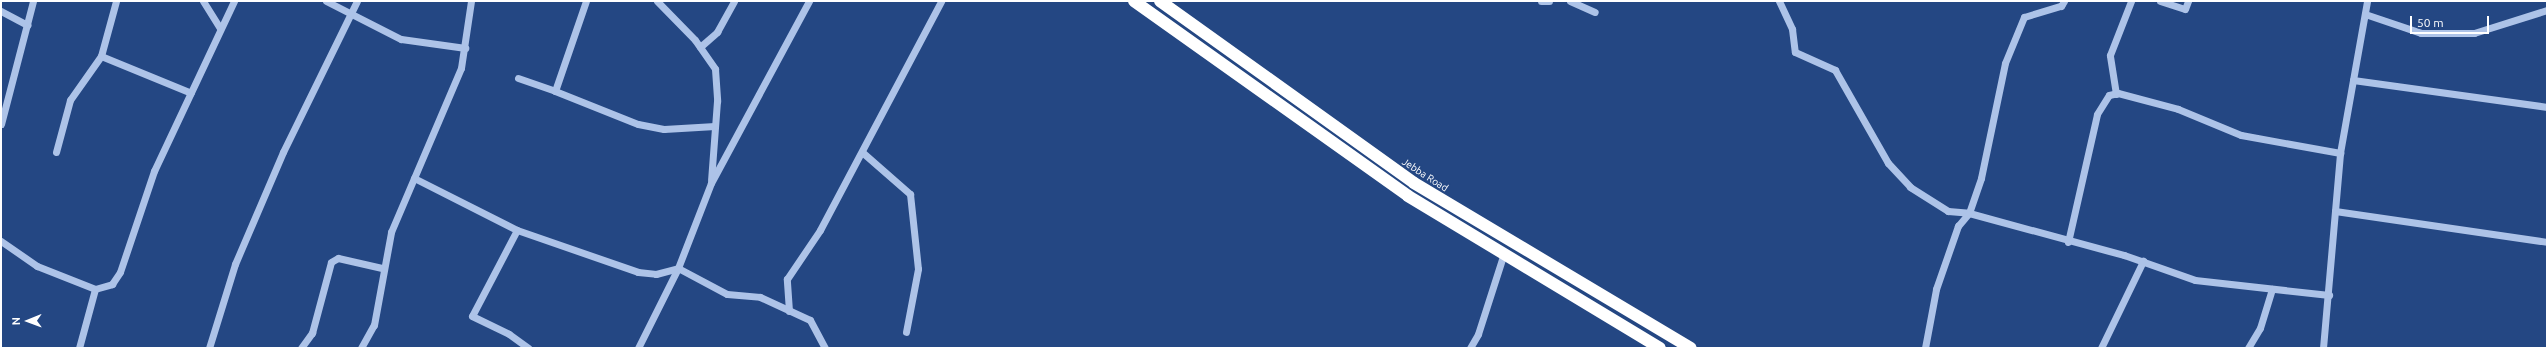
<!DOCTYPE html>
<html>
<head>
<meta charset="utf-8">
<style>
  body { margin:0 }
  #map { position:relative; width:2548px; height:349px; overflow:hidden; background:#244783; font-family:Ubuntu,sans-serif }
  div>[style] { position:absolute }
  .minor>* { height:7px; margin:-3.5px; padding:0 3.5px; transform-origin:3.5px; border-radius:3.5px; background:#adc3e8 }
  .highway>* { height:12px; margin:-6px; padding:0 6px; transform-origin:6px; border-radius:6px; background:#fff }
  span { translate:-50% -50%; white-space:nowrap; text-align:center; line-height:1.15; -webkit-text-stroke:3px #244783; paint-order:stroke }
  .street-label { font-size:10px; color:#fff }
  .frame { position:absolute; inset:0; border:2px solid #fff; pointer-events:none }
  .north { position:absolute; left:8px; top:301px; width:40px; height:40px; -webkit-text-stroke:3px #244783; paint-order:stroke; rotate:269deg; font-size:11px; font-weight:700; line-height:16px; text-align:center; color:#fff }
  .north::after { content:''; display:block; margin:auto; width:14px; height:18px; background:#fff; clip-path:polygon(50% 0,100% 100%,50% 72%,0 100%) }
  .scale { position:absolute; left:2410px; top:16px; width:79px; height:18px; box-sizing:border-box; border:2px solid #fff; border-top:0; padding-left:5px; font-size:12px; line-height:14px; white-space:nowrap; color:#fff; -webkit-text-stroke:3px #244783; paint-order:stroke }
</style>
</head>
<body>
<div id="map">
  <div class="minor">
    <i style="left:203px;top:1px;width:32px;rotate:58deg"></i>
    <i style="left:326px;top:1px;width:84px;rotate:26.9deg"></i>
    <i style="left:401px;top:39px;width:65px;rotate:8deg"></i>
    <i style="left:657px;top:1px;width:54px;rotate:45.7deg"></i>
    <i style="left:695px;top:40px;width:35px;rotate:55deg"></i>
    <i style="left:715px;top:69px;width:32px;rotate:86deg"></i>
    <i style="left:717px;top:101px;width:79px;rotate:94.3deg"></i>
    <i style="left:1541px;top:1px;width:8px"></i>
    <i style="left:1570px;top:1px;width:27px;rotate:24deg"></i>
    <i style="left:1779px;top:1px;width:31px;rotate:65deg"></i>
    <i style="left:1792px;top:29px;width:23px;rotate:83deg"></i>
    <i style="left:1795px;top:52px;width:44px;rotate:24.2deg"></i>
    <i style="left:1835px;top:70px;width:107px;rotate:60.3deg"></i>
    <i style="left:1888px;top:163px;width:33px;rotate:47deg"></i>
    <i style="left:1910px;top:187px;width:45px;rotate:32.3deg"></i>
    <i style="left:1948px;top:211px;width:21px;rotate:5deg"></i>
    <i style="left:1969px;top:213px;width:161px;rotate:15.2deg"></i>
    <i style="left:2124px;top:255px;width:75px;rotate:19.4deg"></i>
    <i style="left:2195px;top:280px;width:135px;rotate:6.4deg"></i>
    <i style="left:2160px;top:1px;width:26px;rotate:18deg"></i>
    <i style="left:2185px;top:9px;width:9px;rotate:-69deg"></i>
    <i style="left:1px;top:11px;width:30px;rotate:28deg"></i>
    <i style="left:2365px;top:14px;width:59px;rotate:18.7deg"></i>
    <i style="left:2421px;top:33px;width:53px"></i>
    <i style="left:2474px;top:33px;width:77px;rotate:-17.5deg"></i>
    <i style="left:700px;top:47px;width:23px;rotate:-41deg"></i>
    <i style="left:717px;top:32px;width:35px;rotate:-61deg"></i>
    <i style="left:101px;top:56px;width:97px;rotate:22.3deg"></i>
    <i style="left:518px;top:78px;width:39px;rotate:19deg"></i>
    <i style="left:555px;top:91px;width:95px;rotate:-71deg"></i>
    <i style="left:2353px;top:80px;width:196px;rotate:7.9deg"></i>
    <i style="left:555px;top:91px;width:89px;rotate:21.7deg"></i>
    <i style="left:638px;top:124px;width:26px;rotate:11deg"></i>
    <i style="left:664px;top:129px;width:51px;rotate:-3.4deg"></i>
    <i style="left:2116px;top:94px;width:39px;rotate:-99deg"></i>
    <i style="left:2110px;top:55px;width:58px;rotate:-68.7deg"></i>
    <i style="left:1px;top:124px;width:127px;rotate:-75.4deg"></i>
    <i style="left:56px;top:152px;width:54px;rotate:-74.9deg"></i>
    <i style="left:70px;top:100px;width:54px;rotate:-54.8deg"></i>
    <i style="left:101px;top:56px;width:57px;rotate:-74.7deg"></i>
    <i style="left:862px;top:152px;width:64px;rotate:41.2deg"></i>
    <i style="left:910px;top:194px;width:75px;rotate:83.9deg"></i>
    <i style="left:918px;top:269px;width:64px;rotate:100.8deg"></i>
    <i style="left:414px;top:178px;width:115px;rotate:26.8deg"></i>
    <i style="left:517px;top:230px;width:97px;rotate:117.6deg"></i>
    <i style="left:472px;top:316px;width:41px;rotate:25.9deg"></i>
    <i style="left:509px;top:334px;width:24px;rotate:36deg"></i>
    <i style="left:2335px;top:211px;width:214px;rotate:8.3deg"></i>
    <i style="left:517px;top:230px;width:128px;rotate:19.1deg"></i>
    <i style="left:638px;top:272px;width:18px;rotate:6deg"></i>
    <i style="left:656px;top:274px;width:23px;rotate:-15deg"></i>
    <i style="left:678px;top:268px;width:55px;rotate:28deg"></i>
    <i style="left:727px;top:294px;width:33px;rotate:5deg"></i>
    <i style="left:760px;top:297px;width:55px;rotate:24.7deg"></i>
    <i style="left:810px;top:320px;width:32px;rotate:62deg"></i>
    <i style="left:1px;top:241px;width:44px;rotate:34.8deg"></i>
    <i style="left:37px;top:266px;width:62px;rotate:21.6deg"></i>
    <i style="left:95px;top:289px;width:18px;rotate:-16deg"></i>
    <i style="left:112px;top:284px;width:14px;rotate:-56deg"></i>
    <i style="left:120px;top:272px;width:107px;rotate:-71.4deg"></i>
    <i style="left:154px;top:171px;width:188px;rotate:-64.8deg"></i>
    <i style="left:2068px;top:242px;width:131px;rotate:-77.2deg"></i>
    <i style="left:2097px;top:114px;width:22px;rotate:-58deg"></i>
    <i style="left:2109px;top:95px;width:9px;rotate:-13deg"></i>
    <i style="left:2118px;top:93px;width:62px;rotate:14.9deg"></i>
    <i style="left:2178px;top:109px;width:68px;rotate:22.4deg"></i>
    <i style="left:2241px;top:135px;width:101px;rotate:10.3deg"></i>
    <i style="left:789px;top:311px;width:32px;rotate:-94deg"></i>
    <i style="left:787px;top:279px;width:59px;rotate:-56deg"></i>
    <i style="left:820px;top:230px;width:259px;rotate:-62.1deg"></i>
    <i style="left:79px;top:348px;width:61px;rotate:-74.8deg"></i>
    <i style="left:209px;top:348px;width:88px;rotate:-72.8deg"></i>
    <i style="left:235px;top:264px;width:122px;rotate:-66.8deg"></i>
    <i style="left:283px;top:152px;width:168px;rotate:-63.9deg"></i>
    <i style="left:301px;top:348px;width:19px;rotate:-54deg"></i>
    <i style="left:312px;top:333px;width:73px;rotate:-75deg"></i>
    <i style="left:331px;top:262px;width:8px;rotate:-30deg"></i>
    <i style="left:338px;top:258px;width:45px;rotate:12.8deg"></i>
    <i style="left:361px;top:348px;width:26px;rotate:-61deg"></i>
    <i style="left:374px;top:325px;width:95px;rotate:-79.6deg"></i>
    <i style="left:391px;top:232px;width:178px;rotate:-66.9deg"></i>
    <i style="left:461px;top:68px;width:68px;rotate:-81.5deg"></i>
    <i style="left:638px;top:348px;width:89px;rotate:-63.4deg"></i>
    <i style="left:678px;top:268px;width:91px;rotate:-68.8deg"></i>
    <i style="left:711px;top:183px;width:207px;rotate:-61.7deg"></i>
    <i style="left:1470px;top:348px;width:16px;rotate:-60deg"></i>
    <i style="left:1478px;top:334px;width:82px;rotate:-72.2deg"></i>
    <i style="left:1925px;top:348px;width:60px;rotate:-79.4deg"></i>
    <i style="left:1936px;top:289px;width:67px;rotate:-70.8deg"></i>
    <i style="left:1958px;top:226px;width:17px;rotate:-50deg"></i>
    <i style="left:1969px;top:213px;width:37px;rotate:-71deg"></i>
    <i style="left:1981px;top:178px;width:117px;rotate:-78.2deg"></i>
    <i style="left:2005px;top:63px;width:50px;rotate:-67.6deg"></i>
    <i style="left:2024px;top:17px;width:39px;rotate:-17deg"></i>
    <i style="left:2061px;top:6px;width:6px;rotate:-59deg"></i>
    <i style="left:2101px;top:348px;width:97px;rotate:-64.2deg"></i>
    <i style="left:2248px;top:348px;width:23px;rotate:-59deg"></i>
    <i style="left:2260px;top:328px;width:41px;rotate:-72.9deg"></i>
    <i style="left:2323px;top:348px;width:196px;rotate:-85deg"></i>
    <i style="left:2340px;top:153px;width:154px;rotate:-79.9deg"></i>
  </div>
  <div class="highway">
    <i style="left:1134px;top:1px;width:336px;rotate:35.4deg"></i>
    <i style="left:1408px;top:196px;width:294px;rotate:31.1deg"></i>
    <i style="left:1160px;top:1px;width:312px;rotate:35.6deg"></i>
    <i style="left:1414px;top:183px;width:322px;rotate:30.8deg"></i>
  </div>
  <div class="street-label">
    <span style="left:1425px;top:175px;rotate:33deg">Jebba Road</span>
  </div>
  <div class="frame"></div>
  <div class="north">N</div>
  <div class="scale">50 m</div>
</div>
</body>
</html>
